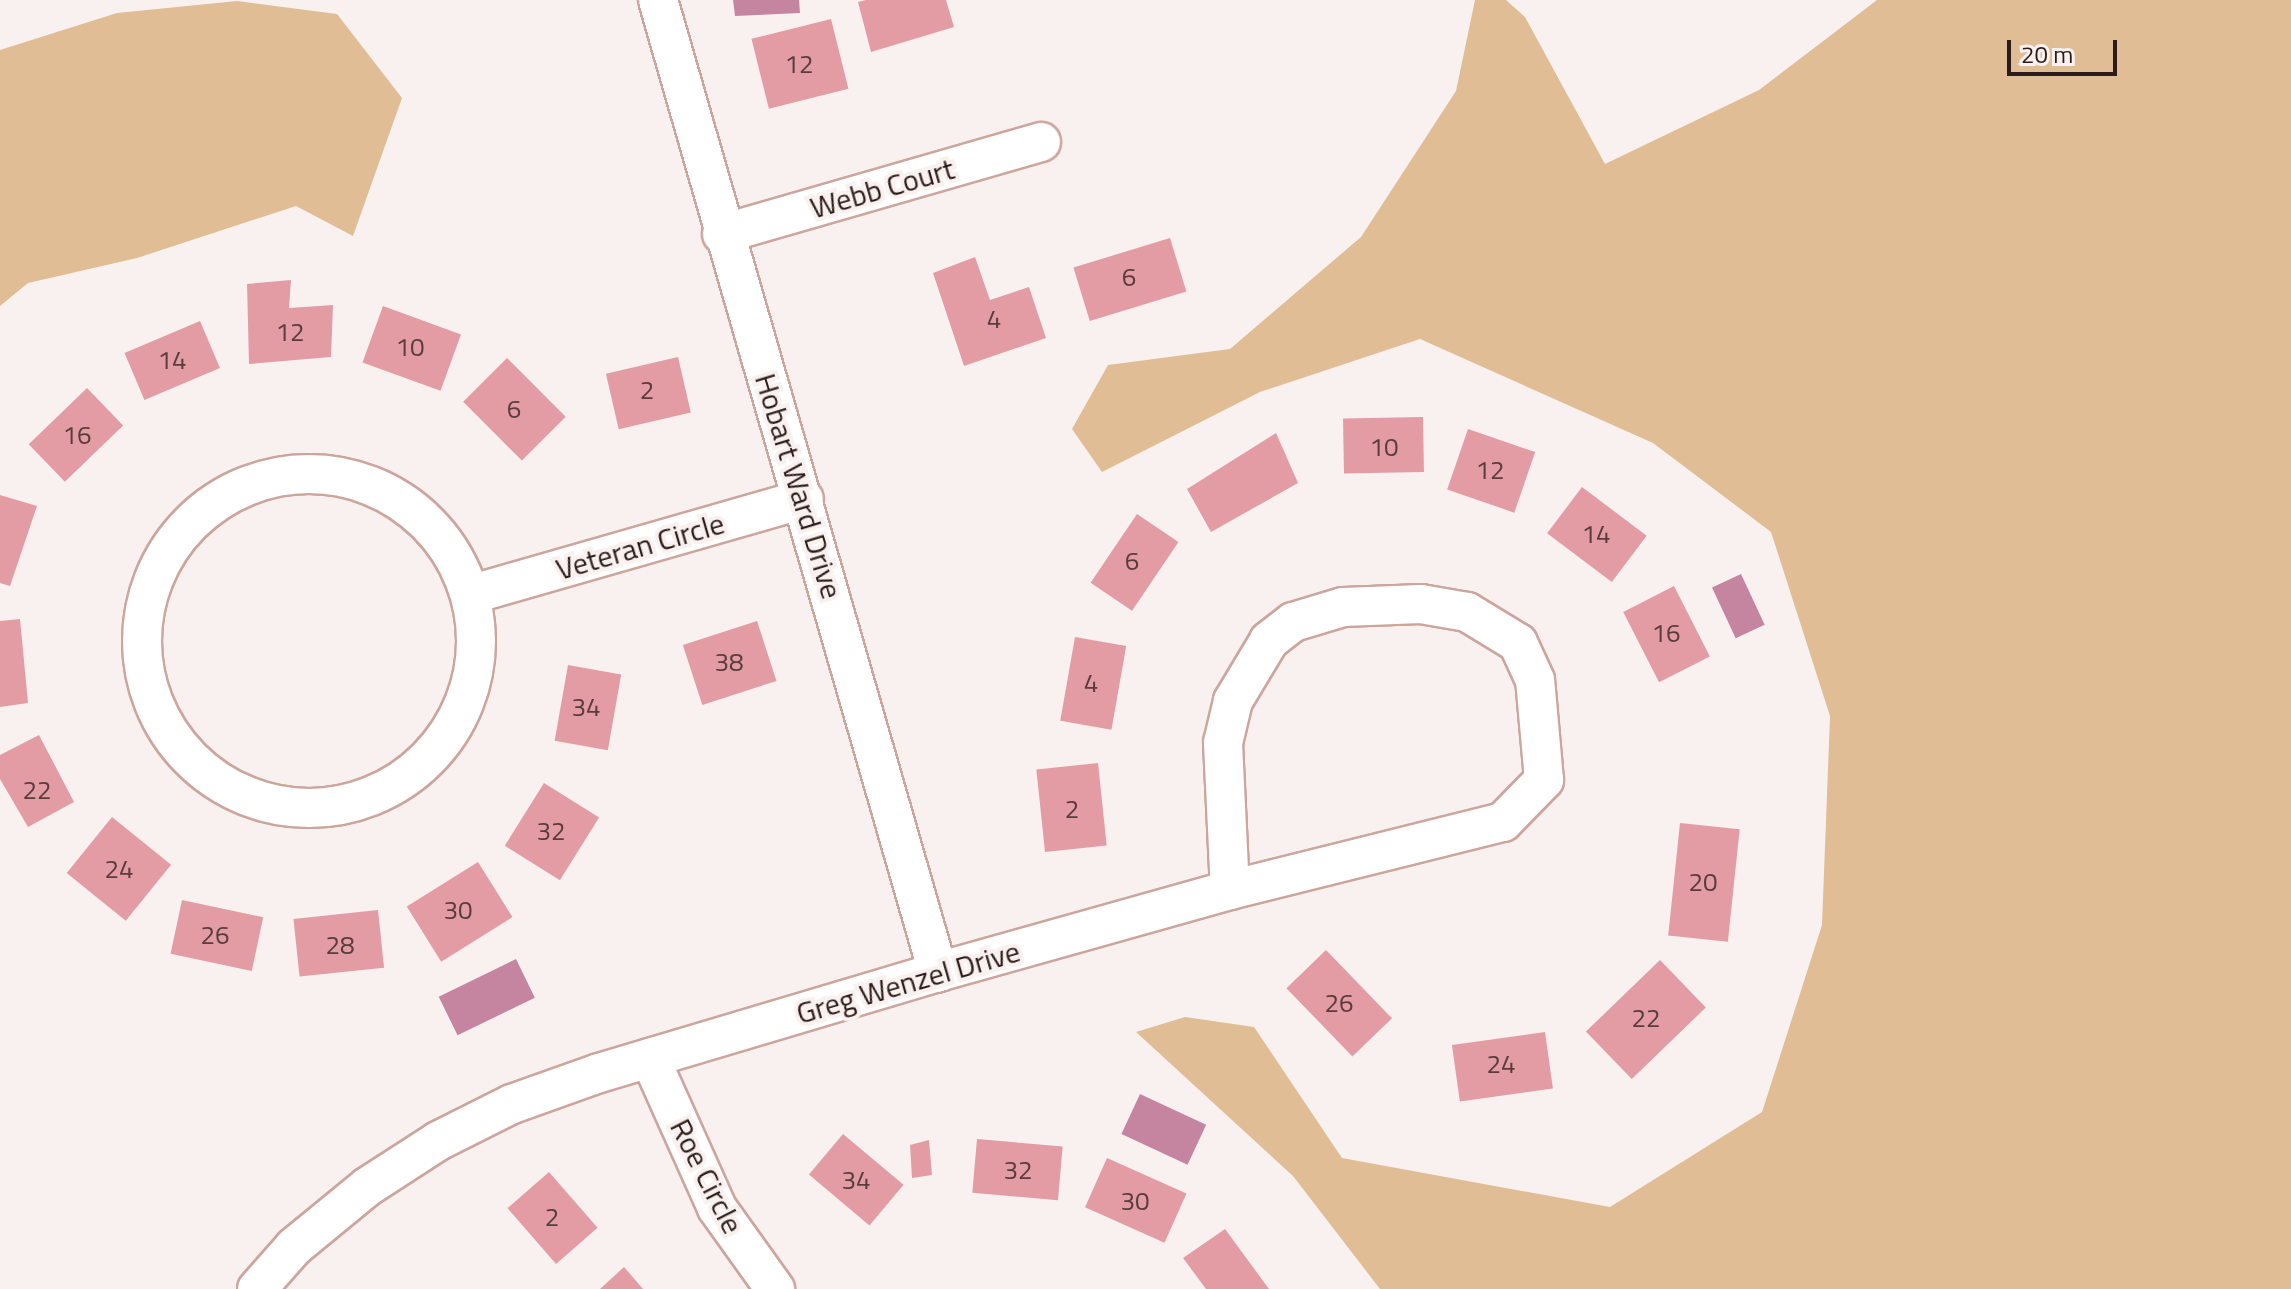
<!DOCTYPE html>
<html>
<head>
<meta charset="utf-8">
<style>
  body { margin:0 }
  #map { position:relative; width:2291px; height:1289px; overflow:hidden; background:#f9f1ef; font-family:"Titillium Web",sans-serif }
  div>[style] { position:absolute }
  .green>* { inset:0; background:#e0bd95 }
  .water>* { inset:0; background:#c585a1; transform-origin:0 0 }
  .building>* { inset:0; background:#e39ca4; transform-origin:0 0 }
  .roads { filter:drop-shadow(2px 0 #cca59d) drop-shadow(-2px 0 #cca59d) drop-shadow(0 2px #cca59d) drop-shadow(0 -2px #cca59d) }
  .minor>* { height:38px; margin:-19px; padding:0 19px; transform-origin:19px; border-radius:19px; background:#fff }
  .minor>.ring { margin:-19px; padding:0; box-sizing:content-box; background:none; border:38px solid #fff; border-radius:50% }
  span { translate:-50% -50%; white-space:nowrap; text-align:center; line-height:1.15; -webkit-text-stroke:8px #f9f1ef; paint-order:stroke }
  .number-label { font-size:26px; color:#593c3c }
  .number-label span { -webkit-text-stroke-width:0 }
  .street-label { font-size:30px; color:#2b1c19 }
  .scale { position:absolute; left:2007px; top:40px; width:110px; height:36px; box-sizing:border-box; border:4px solid #2b1c19; border-top:0; padding-left:10px; font-size:24px; line-height:28px; white-space:nowrap; color:#2b1c19; -webkit-text-stroke:6px #f9f1ef; paint-order:stroke }
</style>
</head>
<body>
<div id="map">
  <div class="green">
    <i style="clip-path:polygon(1475px 0,1506px 0,1525px 17px,1605px 164px,1759px 90px,1877px 0,2291px 0,2291px 1289px,1380px 1289px,1293px 1176px,1136px 1032px,1185px 1017px,1254px 1027px,1342px 1158px,1610px 1207px,1762px 1112px,1822px 925px,1830px 716px,1771px 532px,1653px 443px,1420px 339px,1260px 392px,1102px 472px,1072px 429px,1108px 365px,1230px 349px,1361px 237px,1456px 91px)"></i>
    <i style="clip-path:polygon(237px 1px,337px 14px,402px 98px,353px 236px,296px 206px,137px 258px,28px 283px,0 306px,0 50px,117px 13px)"></i>
  </div>
  <div class="water">
    <i style="clip-path:polygon(733px 0,799px 0,800px 13px,735px 16px)"></i>
    <i style="left:1741px;top:574px;width:56px;height:32px;rotate:65deg"></i>
    <i style="left:516px;top:959px;width:43px;height:86px;rotate:64deg"></i>
    <i style="left:1140px;top:1094px;width:73px;height:44px;rotate:25deg"></i>
  </div>
  <div class="building">
    <i style="clip-path:polygon(866px 0,946px 0,954px 27px,871px 52px,858px 2px)"></i>
    <i style="left:831px;top:19px;width:72px;height:82px;rotate:76deg"></i>
    <i style="left:1170px;top:238px;width:56px;height:101px;rotate:73deg"></i>
    <i style="clip-path:polygon(975px 257px,990px 300px,1029px 287px,1046px 338px,964px 366px,933px 273px)"></i>
    <i style="clip-path:polygon(291px 280px,289px 308px,333px 305px,331px 357px,249px 364px,247px 284px)"></i>
    <i style="left:383px;top:306px;width:83px;height:60px;rotate:20deg"></i>
    <i style="left:200px;top:321px;width:51px;height:82px;rotate:67deg"></i>
    <i style="left:678px;top:357px;width:57px;height:74px;rotate:77deg"></i>
    <i style="left:507px;top:358px;width:83px;height:62px;rotate:45deg"></i>
    <i style="left:87px;top:388px;width:52px;height:81px;rotate:46deg"></i>
    <i style="left:1423px;top:417px;width:55px;height:80px;rotate:89deg"></i>
    <i style="left:1468px;top:429px;width:71px;height:64px;rotate:19deg"></i>
    <i style="clip-path:polygon(1276px 433px,1298px 483px,1211px 532px,1187px 489px)"></i>
    <i style="left:1582px;top:487px;width:81px;height:58px;rotate:37deg"></i>
    <i style="clip-path:polygon(0 495px,37px 506px,10px 586px,0 583px)"></i>
    <i style="left:1137px;top:514px;width:50px;height:83px;rotate:34deg"></i>
    <i style="left:1674px;top:586px;width:79px;height:57px;rotate:63deg"></i>
    <i style="clip-path:polygon(20px 619px,28px 703px,0 707px,0 621px)"></i>
    <i style="left:757px;top:621px;width:63px;height:78px;rotate:72deg"></i>
    <i style="left:1075px;top:637px;width:52px;height:85px;rotate:10deg"></i>
    <i style="left:568px;top:665px;width:54px;height:77px;rotate:10deg"></i>
    <i style="clip-path:polygon(39px 735px,74px 802px,28px 827px,0 779px,0 755px)"></i>
    <i style="left:1098px;top:763px;width:83px;height:62px;rotate:84deg"></i>
    <i style="left:544px;top:783px;width:65px;height:74px;rotate:32deg"></i>
    <i style="left:112px;top:817px;width:76px;height:72px;rotate:39deg"></i>
    <i style="left:1680px;top:823px;width:60px;height:113px;rotate:6deg"></i>
    <i style="left:478px;top:862px;width:65px;height:84px;rotate:58deg"></i>
    <i style="left:182px;top:900px;width:83px;height:55px;rotate:12deg"></i>
    <i style="left:378px;top:910px;width:58px;height:85px;rotate:84deg"></i>
    <i style="left:1326px;top:950px;width:95px;height:55px;rotate:46deg"></i>
    <i style="left:1660px;top:960px;width:66px;height:103px;rotate:46deg"></i>
    <i style="left:1545px;top:1032px;width:57px;height:94px;rotate:82deg"></i>
    <i style="left:843px;top:1134px;width:79px;height:53px;rotate:40deg"></i>
    <i style="left:977px;top:1139px;width:86px;height:54px;rotate:5deg"></i>
    <i style="clip-path:polygon(929px 1140px,932px 1175px,912px 1178px,910px 1145px)"></i>
    <i style="left:1107px;top:1158px;width:87px;height:54px;rotate:24deg"></i>
    <i style="left:549px;top:1172px;width:74px;height:55px;rotate:49deg"></i>
    <i style="clip-path:polygon(1225px 1229px,1269px 1289px,1206px 1289px,1183px 1258px)"></i>
    <i style="clip-path:polygon(624px 1267px,643px 1289px,600px 1289px)"></i>
  </div>
  <div class="roads">
    <div class="minor">
      <i style="left:658px;top:0;width:1012px;rotate:73.93deg"></i>
      <i style="left:722px;top:234px;width:332px;rotate:-16.1deg"></i>
      <i class="ring" style="left:142px;top:474px;width:296px;height:296px"></i>
      <i style="left:476px;top:593px;width:341px;rotate:-16deg"></i>
      <i style="left:650px;top:1058px;width:164px;rotate:65.9deg"></i>
      <i style="left:717px;top:1208px;width:100px;rotate:54.4deg"></i>
      <i style="left:257px;top:1289px;width:56px;rotate:-48.6deg"></i>
      <i style="left:294px;top:1247px;width:94px;rotate:-39.4deg"></i>
      <i style="left:367px;top:1187px;width:85px;rotate:-32.9deg"></i>
      <i style="left:438px;top:1141px;width:83px;rotate:-26.6deg"></i>
      <i style="left:512px;top:1104px;width:92px;rotate:-19.6deg"></i>
      <i style="left:599px;top:1073px;width:354px;rotate:-16.6deg"></i>
      <i style="left:938px;top:972px;width:303px;rotate:-15.7deg"></i>
      <i style="left:1230px;top:890px;width:281px;rotate:-14deg"></i>
      <i style="left:1503px;top:822px;width:59px;rotate:-45.7deg"></i>
      <i style="left:1544px;top:780px;width:100px;rotate:-95.1deg"></i>
      <i style="left:1535px;top:680px;width:41px;rotate:-114.7deg"></i>
      <i style="left:1518px;top:643px;width:60px;rotate:-148.7deg"></i>
      <i style="left:1467px;top:612px;width:47px;rotate:-170.1deg"></i>
      <i style="left:1421px;top:604px;width:78px;rotate:177.8deg"></i>
      <i style="left:1343px;top:607px;width:52px;rotate:163.3deg"></i>
      <i style="left:1293px;top:622px;width:31px;rotate:142deg"></i>
      <i style="left:1269px;top:641px;width:70px;rotate:121deg"></i>
      <i style="left:1233px;top:701px;width:43px;rotate:103.4deg"></i>
      <i style="left:1223px;top:743px;width:147px;rotate:87.3deg"></i>
    </div>
  </div>
  <div class="number-label">
    <span style="left:799px;top:64px">12</span>
    <span style="left:1129px;top:277px">6</span>
    <span style="left:994px;top:319px">4</span>
    <span style="left:290px;top:332px">12</span>
    <span style="left:410px;top:347px">10</span>
    <span style="left:172px;top:360px">14</span>
    <span style="left:647px;top:390px">2</span>
    <span style="left:514px;top:409px">6</span>
    <span style="left:77px;top:435px">16</span>
    <span style="left:1384px;top:447px">10</span>
    <span style="left:1490px;top:470px">12</span>
    <span style="left:1596px;top:534px">14</span>
    <span style="left:1132px;top:561px">6</span>
    <span style="left:1666px;top:633px">16</span>
    <span style="left:729px;top:662px">38</span>
    <span style="left:1091px;top:683px">4</span>
    <span style="left:586px;top:707px">34</span>
    <span style="left:37px;top:790px">22</span>
    <span style="left:1072px;top:809px">2</span>
    <span style="left:551px;top:831px">32</span>
    <span style="left:119px;top:869px">24</span>
    <span style="left:1703px;top:882px">20</span>
    <span style="left:458px;top:910px">30</span>
    <span style="left:215px;top:935px">26</span>
    <span style="left:340px;top:945px">28</span>
    <span style="left:1339px;top:1003px">26</span>
    <span style="left:1646px;top:1018px">22</span>
    <span style="left:1501px;top:1064px">24</span>
    <span style="left:1018px;top:1170px">32</span>
    <span style="left:856px;top:1180px">34</span>
    <span style="left:1135px;top:1201px">30</span>
    <span style="left:552px;top:1217px">2</span>
  </div>
  <div class="street-label">
    <span style="left:882px;top:188px;rotate:-16deg">Webb Court</span>
    <span style="left:799px;top:486px;rotate:73deg">Hobart Ward Drive</span>
    <span style="left:640px;top:546px;rotate:-16deg">Veteran Circle</span>
    <span style="left:908px;top:982px;rotate:-16deg">Greg Wenzel Drive</span>
    <span style="left:707px;top:1176px;rotate:63deg">Roe Circle</span>
  </div>
  <div class="scale">20 m</div>
</div>
</body>
</html>
